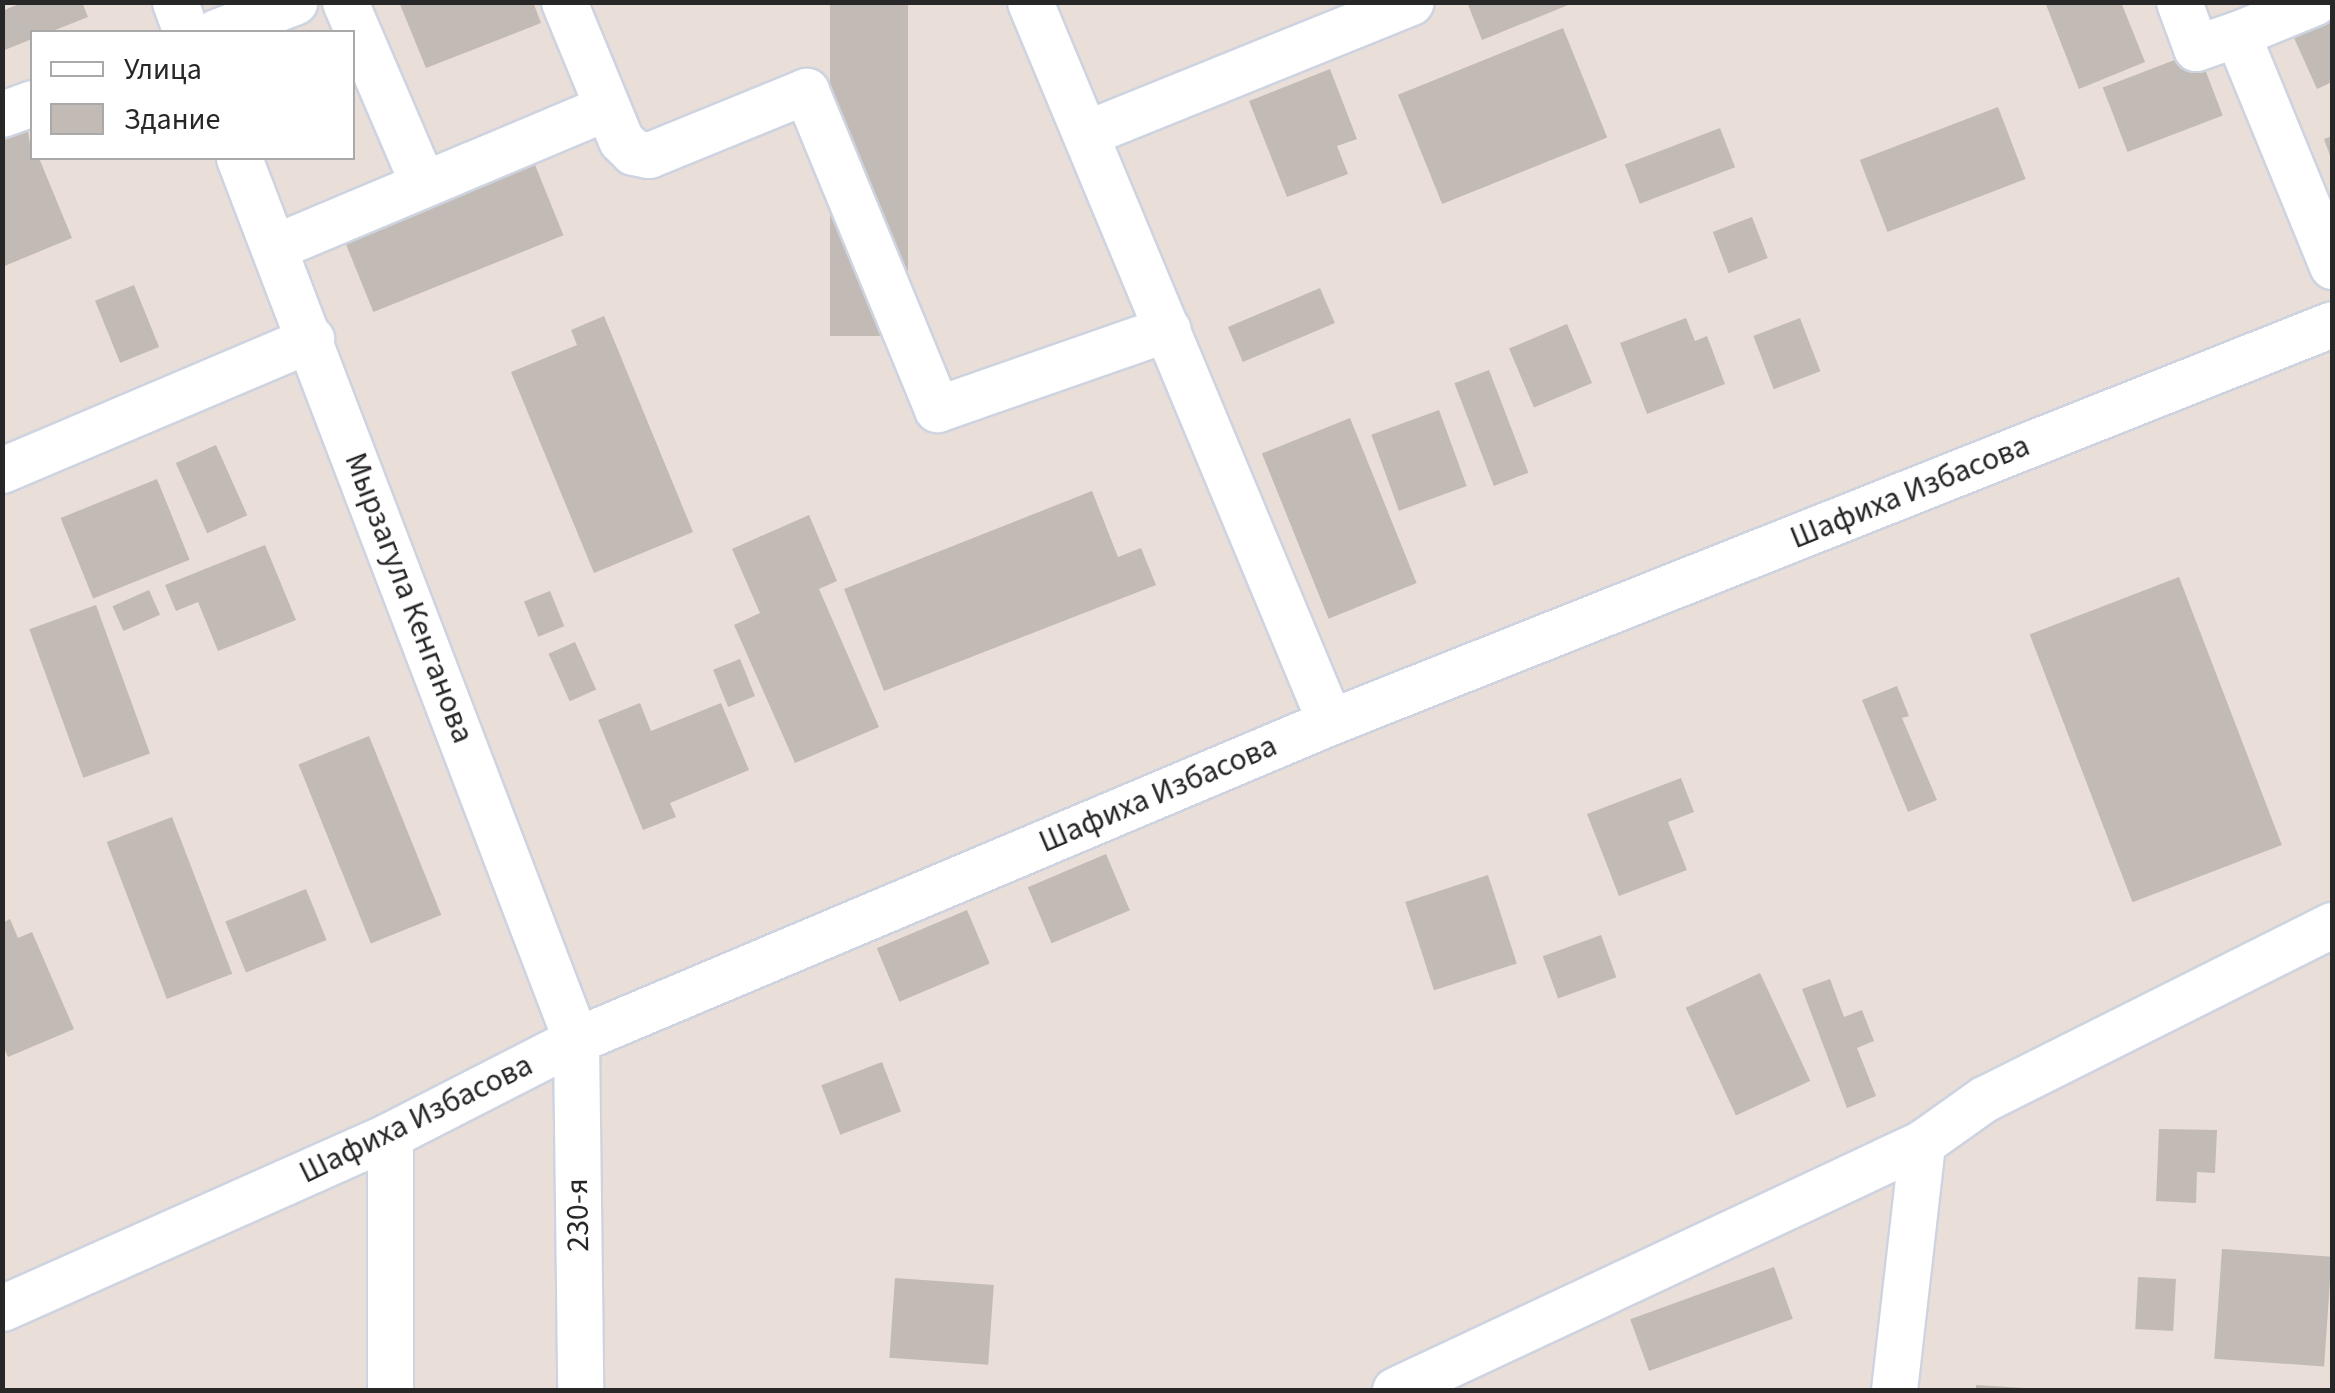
<!DOCTYPE html>
<html>
<head>
<meta charset="utf-8">
<style>
  body { margin:0 }
  #map { position:relative; width:2335px; height:1393px; overflow:hidden; background:#eaded8; font-family:"Source Sans 3",sans-serif }
  div>[style] { position:absolute }
  .building>* { inset:0; background:#c2bab4; transform-origin:0 0 }
  .roads { filter:drop-shadow(2px 0 #cdd4e0) drop-shadow(-2px 0 #cdd4e0) drop-shadow(0 2px #cdd4e0) drop-shadow(0 -2px #cdd4e0) }
  .minor>* { height:45px; margin:-22.5px; padding:0 22.5px; transform-origin:22.5px; border-radius:22.5px; background:#fff }
  span { translate:-50% -50%; white-space:nowrap; text-align:center; line-height:1.15; -webkit-text-stroke:8px #fff; paint-order:stroke }
  .street-label { font-size:32px; color:#272727 }
  .frame { position:absolute; inset:0; border:5px solid #272727; pointer-events:none }
  .legend { position:absolute; left:30px; top:30px; width:325px; height:130px; box-sizing:border-box; background:#fff; border:2px solid #a9a9a9; margin:0; padding:12px 18px; list-style:none; font-size:30px; color:#272727 }
  .legend li { display:flex; align-items:center; gap:20px; height:50px }
  .legend b { width:50px; border:2px solid #a9a9a9 }
</style>
</head>
<body>
<div id="map">
  <div class="building">
    <i style="clip-path:polygon(24px 2px,82px 2px,88px 17px,50px 32px,32px 32px,32px 39px,2px 51px,2px 11px)"></i>
    <i style="clip-path:polygon(399px 2px,533px 2px,541px 23px,426px 68px)"></i>
    <i style="left:830px;top:2px;width:78px;height:334px"></i>
    <i style="clip-path:polygon(1467px 2px,1573px 2px,1573px 3px,1482px 40px)"></i>
    <i style="clip-path:polygon(2045px 2px,2121px 2px,2145px 62px,2079px 89px)"></i>
    <i style="clip-path:polygon(2332px 10px,2332px 82px,2317px 89px,2290px 29px)"></i>
    <i style="left:1563px;top:28px;width:118px;height:178px;rotate:68deg"></i>
    <i style="left:2198px;top:51px;width:69px;height:102px;rotate:69deg"></i>
    <i style="clip-path:polygon(1330px 69px,1357px 139px,1337px 146px,1348px 174px,1287px 197px,1249px 101px)"></i>
    <i style="left:1998px;top:107px;width:77px;height:148px;rotate:69deg"></i>
    <i style="left:1720px;top:128px;width:42px;height:102px;rotate:69deg"></i>
    <i style="clip-path:polygon(28px 131px,32px 158px,39px 158px,72px 238px,2px 267px,2px 141px)"></i>
    <i style="clip-path:polygon(2332px 136px,2332px 161px,2324px 139px)"></i>
    <i style="left:529px;top:150px;width:92px;height:205px;rotate:68deg"></i>
    <i style="left:1752px;top:217px;width:44px;height:42px;rotate:69deg"></i>
    <i style="left:134px;top:285px;width:67px;height:42px;rotate:68deg"></i>
    <i style="left:1320px;top:288px;width:38px;height:100px;rotate:67deg"></i>
    <i style="clip-path:polygon(604px 316px,693px 532px,594px 573px,511px 372px,577px 345px,571px 330px)"></i>
    <i style="clip-path:polygon(1686px 318px,1695px 341px,1707px 336px,1725px 384px,1647px 414px,1620px 343px)"></i>
    <i style="left:1800px;top:318px;width:57px;height:50px;rotate:69deg"></i>
    <i style="left:1567px;top:324px;width:64px;height:63px;rotate:67deg"></i>
    <i style="left:1489px;top:370px;width:110px;height:37px;rotate:69deg"></i>
    <i style="left:1439px;top:410px;width:81px;height:72px;rotate:70deg"></i>
    <i style="left:1350px;top:418px;width:178px;height:95px;rotate:68deg"></i>
    <i style="left:216px;top:445px;width:77px;height:44px;rotate:66deg"></i>
    <i style="left:157px;top:479px;width:87px;height:104px;rotate:68deg"></i>
    <i style="clip-path:polygon(1092px 491px,1118px 557px,1141px 548px,1156px 585px,884px 691px,844px 589px)"></i>
    <i style="clip-path:polygon(809px 515px,837px 581px,819px 589px,879px 727px,795px 763px,734px 625px,760px 613px,732px 549px)"></i>
    <i style="clip-path:polygon(265px 545px,296px 620px,218px 651px,198px 602px,176px 611px,165px 585px)"></i>
    <i style="left:2179px;top:577px;width:287px;height:160px;rotate:69deg"></i>
    <i style="left:149px;top:590px;width:27px;height:40px;rotate:66deg"></i>
    <i style="left:550px;top:591px;width:38px;height:28px;rotate:68deg"></i>
    <i style="left:96px;top:605px;width:158px;height:71px;rotate:70deg"></i>
    <i style="left:575px;top:642px;width:52px;height:29px;rotate:66deg"></i>
    <i style="left:740px;top:659px;width:40px;height:29px;rotate:68deg"></i>
    <i style="clip-path:polygon(1897px 686px,1909px 716px,1902px 718px,1937px 800px,1908px 812px,1862px 700px)"></i>
    <i style="clip-path:polygon(640px 703px,651px 731px,721px 703px,749px 770px,670px 803px,676px 817px,643px 830px,598px 720px)"></i>
    <i style="left:369px;top:736px;width:193px;height:76px;rotate:68deg"></i>
    <i style="clip-path:polygon(1681px 778px,1694px 812px,1668px 822px,1687px 870px,1619px 896px,1587px 814px)"></i>
    <i style="left:172px;top:817px;width:168px;height:70px;rotate:69deg"></i>
    <i style="left:1106px;top:854px;width:61px;height:85px;rotate:67deg"></i>
    <i style="left:1488px;top:875px;width:93px;height:87px;rotate:72deg"></i>
    <i style="left:306px;top:889px;width:55px;height:87px;rotate:68deg"></i>
    <i style="left:967px;top:910px;width:58px;height:98px;rotate:67deg"></i>
    <i style="clip-path:polygon(10px 919px,18px 938px,32px 932px,74px 1029px,8px 1057px,2px 1044px,2px 923px)"></i>
    <i style="left:1601px;top:935px;width:45px;height:62px;rotate:70deg"></i>
    <i style="left:1760px;top:973px;width:119px;height:82px;rotate:65deg"></i>
    <i style="clip-path:polygon(1830px 979px,1844px 1017px,1862px 1010px,1874px 1041px,1857px 1048px,1876px 1096px,1847px 1108px,1802px 989px)"></i>
    <i style="left:882px;top:1062px;width:53px;height:65px;rotate:69deg"></i>
    <i style="clip-path:polygon(2159px 1129px,2217px 1130px,2215px 1173px,2197px 1172px,2196px 1203px,2156px 1201px)"></i>
    <i style="left:2222px;top:1249px;width:110px;height:110px;rotate:4deg"></i>
    <i style="left:1774px;top:1267px;width:55px;height:153px;rotate:70deg"></i>
    <i style="left:2138px;top:1277px;width:38px;height:52px;rotate:3deg"></i>
    <i style="left:895px;top:1278px;width:99px;height:80px;rotate:4deg"></i>
    <i style="clip-path:polygon(1976px 1385px,2024px 1388px,2024px 1390px,1976px 1390px)"></i>
  </div>
  <div class="roads">
    <div class="minor">
      <i style="left:175px;top:2px;width:32px;rotate:70deg"></i>
      <i style="left:345px;top:2px;width:198px;rotate:66.8deg"></i>
      <i style="left:564px;top:2px;width:149px;rotate:67.6deg"></i>
      <i style="left:621px;top:140px;width:17px;rotate:45deg"></i>
      <i style="left:633px;top:152px;width:16px;rotate:11deg"></i>
      <i style="left:649px;top:155px;width:170px;rotate:-22.2deg"></i>
      <i style="left:806px;top:91px;width:344px;rotate:67.6deg"></i>
      <i style="left:937px;top:409px;width:244px;rotate:-19.2deg"></i>
      <i style="left:1030px;top:2px;width:780px;rotate:67.38deg"></i>
      <i style="left:2179px;top:2px;width:49px;rotate:69.7deg"></i>
      <i style="left:2196px;top:48px;width:43px;rotate:-18.9deg"></i>
      <i style="left:2237px;top:34px;width:251px;rotate:67.7deg"></i>
      <i style="left:216px;top:32px;width:84px;rotate:-21deg"></i>
      <i style="left:2237px;top:34px;width:84px;rotate:-22.3deg"></i>
      <i style="left:2px;top:114px;width:32px;rotate:-20deg"></i>
      <i style="left:1087px;top:133px;width:349px;rotate:-22deg"></i>
      <i style="left:239px;top:158px;width:944px;rotate:69.09deg"></i>
      <i style="left:576px;top:1040px;width:350px;rotate:89.3deg"></i>
      <i style="left:277px;top:246px;width:358px;rotate:-22.8deg"></i>
      <i style="left:2px;top:470px;width:336px;rotate:-23deg"></i>
      <i style="left:2px;top:1308px;width:425px;rotate:-24deg"></i>
      <i style="left:390px;top:1135px;width:209px;rotate:-27.1deg"></i>
      <i style="left:576px;top:1040px;width:818px;rotate:-22.87deg"></i>
      <i style="left:1330px;top:722px;width:1078px;rotate:-21.66deg"></i>
      <i style="left:390px;top:1390px;width:255px;rotate:-90deg"></i>
      <i style="left:1395px;top:1390px;width:582px;rotate:-25.11deg"></i>
      <i style="left:1894px;top:1390px;width:249px;rotate:-83.5deg"></i>
      <i style="left:1922px;top:1143px;width:76px;rotate:-35.4deg"></i>
      <i style="left:1984px;top:1099px;width:389px;rotate:-26.6deg"></i>
    </div>
  </div>
  <div class="street-label">
    <span style="left:1910px;top:492px;rotate:-22deg">Шафиха Избасова</span>
    <span style="left:409px;top:598px;rotate:69deg">Мырзагула Кенганова</span>
    <span style="left:1158px;top:794px;rotate:-23deg">Шафиха Избасова</span>
    <span style="left:416px;top:1119px;rotate:-26deg">Шафиха Избасова</span>
    <span style="left:578px;top:1215px;rotate:-91deg">230-я</span>
  </div>
  <div class="frame"></div>
  <ul class="legend">
  <li><b style="height:12px;background:#fff"></b>Улица</li>
  <li><b style="height:28px;background:#c2bab4"></b>Здание</li>
  </ul>
</div>
</body>
</html>
